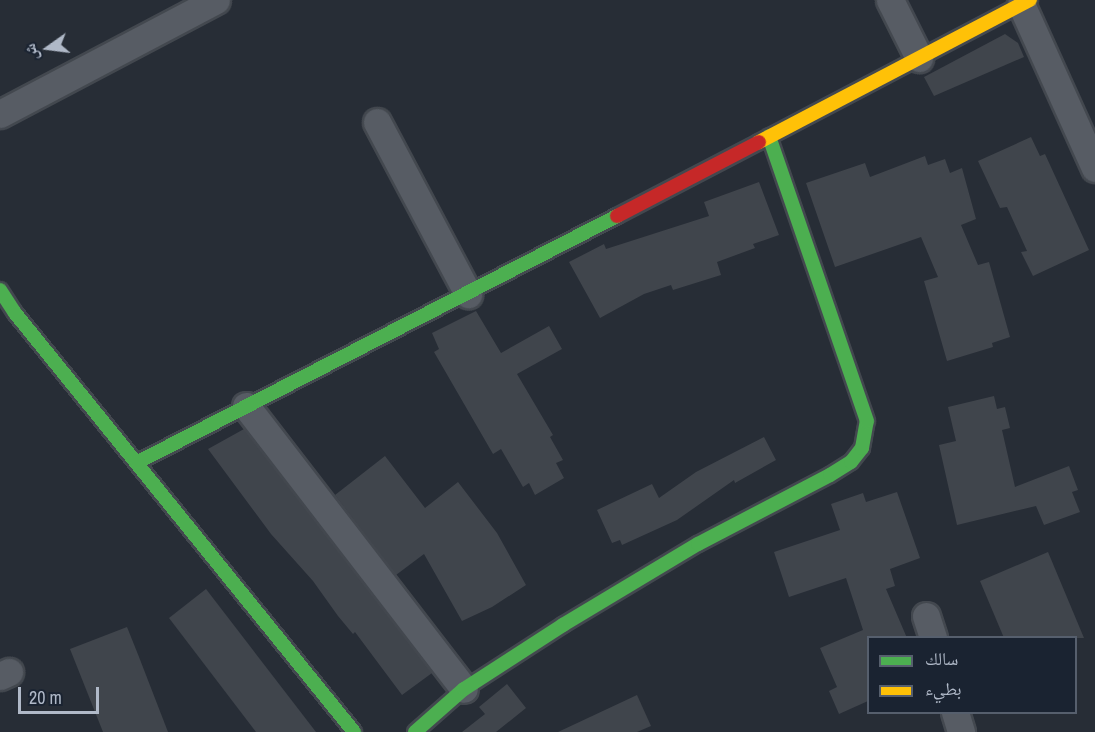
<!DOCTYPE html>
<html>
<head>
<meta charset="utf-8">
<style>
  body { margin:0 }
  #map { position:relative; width:1095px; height:732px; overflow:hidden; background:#272d36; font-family:"Archivo Narrow","Noto Naskh Arabic",sans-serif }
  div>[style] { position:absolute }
  .building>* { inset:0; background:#40454c }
  .roads { filter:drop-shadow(2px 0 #43484f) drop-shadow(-2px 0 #43484f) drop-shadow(0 2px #43484f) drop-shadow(0 -2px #43484f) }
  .street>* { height:27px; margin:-13.5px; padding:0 13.5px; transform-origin:13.5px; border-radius:13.5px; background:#575c64 }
  .fast>* { height:14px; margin:-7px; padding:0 7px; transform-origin:7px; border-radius:7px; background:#4caf50 }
  .slow>* { height:14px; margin:-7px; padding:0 7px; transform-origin:7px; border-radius:7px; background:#ffc107 }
  .jam>* { height:14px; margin:-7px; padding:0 7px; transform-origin:7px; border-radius:7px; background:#c62828 }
  span { translate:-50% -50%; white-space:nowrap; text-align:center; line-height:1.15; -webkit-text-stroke:4.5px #1a2331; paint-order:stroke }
  .legend { position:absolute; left:867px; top:636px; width:210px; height:78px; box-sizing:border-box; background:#1a2331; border:2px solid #565f6d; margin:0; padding:8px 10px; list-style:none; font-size:18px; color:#b0b9c8 }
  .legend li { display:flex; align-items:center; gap:12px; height:30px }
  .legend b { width:30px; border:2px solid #565f6d }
  .north { position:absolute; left:18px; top:18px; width:60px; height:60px; -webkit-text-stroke:4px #1a2331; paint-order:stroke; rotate:256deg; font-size:16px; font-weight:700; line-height:24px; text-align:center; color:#b0b9c8 }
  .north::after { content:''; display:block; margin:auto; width:21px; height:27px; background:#b0b9c8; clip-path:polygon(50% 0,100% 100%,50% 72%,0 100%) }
  .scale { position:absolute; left:18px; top:687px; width:81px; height:27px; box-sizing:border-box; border:3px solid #b0b9c8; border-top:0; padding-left:8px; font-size:18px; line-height:21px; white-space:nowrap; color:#b0b9c8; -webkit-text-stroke:4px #1a2331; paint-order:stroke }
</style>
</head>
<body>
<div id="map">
  <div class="building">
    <i style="clip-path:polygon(1005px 34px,1018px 43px,1024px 57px,934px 96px,924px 77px)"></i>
    <i style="clip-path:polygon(1031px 137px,1040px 156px,1045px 154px,1089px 250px,1033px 276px,1021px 252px,1027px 251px,1007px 207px,1000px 208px,978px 161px)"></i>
    <i style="clip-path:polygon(925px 156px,928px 165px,945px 159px,950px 173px,962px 168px,976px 219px,961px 225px,978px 265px,989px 262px,1010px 337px,992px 343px,993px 347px,947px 361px,924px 281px,938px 277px,921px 237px,835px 267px,806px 183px,865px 163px,870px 177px)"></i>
    <i style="clip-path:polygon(759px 182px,779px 235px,753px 244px,755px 248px,717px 262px,721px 275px,673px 290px,671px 285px,644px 294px,600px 318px,569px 262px,604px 244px,606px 249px,709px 216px,704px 202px)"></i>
    <i style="clip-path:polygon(476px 311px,501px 353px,549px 326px,562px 349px,517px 374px,553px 435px,550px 437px,563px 460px,556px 463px,564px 478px,535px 495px,529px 483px,523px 487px,501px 449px,493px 454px,434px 352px,439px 349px,432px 333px)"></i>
    <i style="clip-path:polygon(994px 396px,997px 409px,1005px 407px,1010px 428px,1002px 430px,1015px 487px,1069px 466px,1078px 490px,1072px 492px,1080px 512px,1044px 525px,1036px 506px,957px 525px,939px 445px,956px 441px,948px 407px)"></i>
    <i style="clip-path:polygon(244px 429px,432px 673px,402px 695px,355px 632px,353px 634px,338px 616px,313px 581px,271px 534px,208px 449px)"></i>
    <i style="clip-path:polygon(764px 437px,776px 460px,735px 483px,734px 480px,677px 520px,622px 545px,620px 540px,612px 543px,597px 510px,652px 484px,659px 498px,696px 472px)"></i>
    <i style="clip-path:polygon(385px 456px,425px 508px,458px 482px,497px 533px,526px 585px,492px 607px,462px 621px,424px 554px,396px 575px,335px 495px)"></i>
    <i style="clip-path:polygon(897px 492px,920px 558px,890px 569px,895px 586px,886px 589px,907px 638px,868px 638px,868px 701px,839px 714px,829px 691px,837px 687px,820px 648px,863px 630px,846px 578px,789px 597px,774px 552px,840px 530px,831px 504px,863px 493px,866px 502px)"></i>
    <i style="clip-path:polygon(1048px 552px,1084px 638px,1004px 638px,980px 581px)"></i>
    <i style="clip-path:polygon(206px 589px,316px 732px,256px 732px,169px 618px)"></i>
    <i style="clip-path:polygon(127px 627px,139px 657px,168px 732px,103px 732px,70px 649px)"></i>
    <i style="clip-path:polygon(507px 684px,526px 708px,496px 732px,462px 732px,485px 714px,479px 707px)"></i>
    <i style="clip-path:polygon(637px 695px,651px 726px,637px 732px,558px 732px)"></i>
  </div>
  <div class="roads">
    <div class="street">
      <i style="left:890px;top:0;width:65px;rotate:63.4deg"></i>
      <i style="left:1021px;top:4px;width:180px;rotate:65.7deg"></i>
      <i style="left:0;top:114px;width:244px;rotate:-27.8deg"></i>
      <i style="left:377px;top:122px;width:195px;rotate:62.1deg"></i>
      <i style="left:246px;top:406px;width:357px;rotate:52.4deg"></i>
      <i style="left:926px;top:616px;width:23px;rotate:72deg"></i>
      <i style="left:0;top:676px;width:10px;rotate:-24deg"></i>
      <i style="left:955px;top:712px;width:21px;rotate:73deg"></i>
    </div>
    <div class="fast">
      <i style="left:0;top:290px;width:27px;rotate:57deg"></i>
      <i style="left:15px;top:313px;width:539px;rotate:51.02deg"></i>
      <i style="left:138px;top:462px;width:538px;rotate:-27.18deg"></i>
      <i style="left:415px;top:732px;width:65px;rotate:-41.3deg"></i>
      <i style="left:464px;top:689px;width:118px;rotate:-32.9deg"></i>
      <i style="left:563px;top:625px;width:157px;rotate:-31deg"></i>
      <i style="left:698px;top:544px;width:149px;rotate:-27.6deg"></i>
      <i style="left:830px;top:475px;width:25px;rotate:-32deg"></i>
      <i style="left:851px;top:462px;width:18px;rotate:-52deg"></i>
      <i style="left:862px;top:448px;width:27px;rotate:-80deg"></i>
      <i style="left:867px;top:421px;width:301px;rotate:-109deg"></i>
    </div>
    <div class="slow">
      <i style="left:759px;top:142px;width:306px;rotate:-27.7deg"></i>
    </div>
    <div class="jam">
      <i style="left:617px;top:216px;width:160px;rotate:-27.5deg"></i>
    </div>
  </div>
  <ul class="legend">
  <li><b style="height:8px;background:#4caf50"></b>سالك</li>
  <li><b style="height:8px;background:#ffc107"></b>بطيء</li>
  </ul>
  <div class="north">ش</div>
  <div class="scale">20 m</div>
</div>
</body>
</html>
